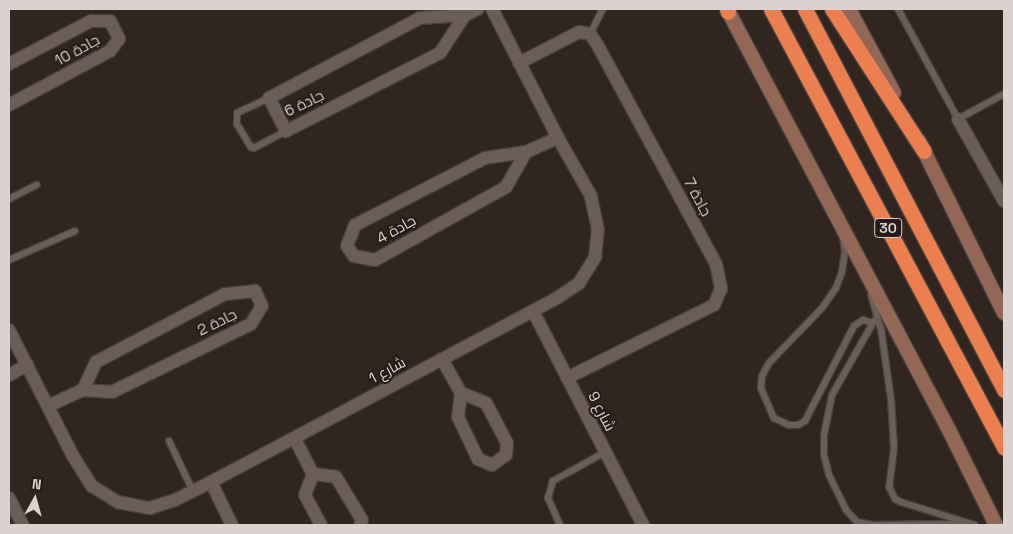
<!DOCTYPE html>
<html>
<head>
<meta charset="utf-8">
<style>
  body { margin:0 }
  #map { position:relative; width:1013px; height:534px; overflow:hidden; background:#312520; font-family:"Space Grotesk",Cairo,sans-serif }
  div>[style] { position:absolute }
  .roads { filter:drop-shadow(1px 0 #4a413c) drop-shadow(-1px 0 #4a413c) drop-shadow(0 1px #4a413c) drop-shadow(0 -1px #4a413c) }
  .service>* { height:6px; margin:-3px; padding:0 3px; transform-origin:3px; border-radius:3px; background:#6b5d57 }
  .minor>* { height:12px; margin:-6px; padding:0 6px; transform-origin:6px; border-radius:6px; background:#6b5d57 }
  .secondary>* { height:14px; margin:-7px; padding:0 7px; transform-origin:7px; border-radius:7px; background:#926755 }
  .motorway>* { height:15px; margin:-7.5px; padding:0 7.5px; transform-origin:7.5px; border-radius:7.5px; background:#ec7f4f }
  span { translate:-50% -50%; white-space:nowrap; text-align:center; line-height:1.15; -webkit-text-stroke:4px #271b17; paint-order:stroke }
  .shield-label span { padding:1px 4px; background:#271b17; border:1px solid; border-radius:4px; -webkit-text-stroke-width:0 }
  .shield-label { font-size:14px; color:#dad2cf; font-weight:700 }
  .street-label { font-size:15px; color:#dad2cf }
  .frame { position:absolute; inset:0; border:10px solid #dad2cf; pointer-events:none }
  .north { position:absolute; left:10px; top:474px; width:50px; height:50px; -webkit-text-stroke:4px #271b17; paint-order:stroke; rotate:7deg; font-size:14px; font-weight:700; line-height:20px; text-align:center; color:#dad2cf }
  .north::after { content:''; display:block; margin:auto; width:18px; height:22px; background:#dad2cf; clip-path:polygon(50% 0,100% 100%,50% 72%,0 100%) }
</style>
</head>
<body>
<div id="map">
  <div class="roads">
    <div class="service">
      <i style="left:898px;top:9px;width:125px;rotate:61.4deg"></i>
      <i style="left:958px;top:119px;width:52px;rotate:-28.5deg"></i>
      <i style="left:590px;top:34px;width:28px;rotate:-63deg"></i>
      <i style="left:269px;top:98px;width:35px;rotate:155deg"></i>
      <i style="left:237px;top:113px;width:11px;rotate:90deg"></i>
      <i style="left:237px;top:124px;width:27px;rotate:59deg"></i>
      <i style="left:251px;top:147px;width:3px;rotate:18deg"></i>
      <i style="left:254px;top:148px;width:36px;rotate:-28deg"></i>
      <i style="left:9px;top:199px;width:31px;rotate:-27deg"></i>
      <i style="left:843px;top:236px;width:16px;rotate:83deg"></i>
      <i style="left:845px;top:252px;width:20px;rotate:99deg"></i>
      <i style="left:842px;top:272px;width:17px;rotate:111deg"></i>
      <i style="left:836px;top:288px;width:24px;rotate:125deg"></i>
      <i style="left:822px;top:308px;width:76px;rotate:133.9deg"></i>
      <i style="left:769px;top:363px;width:15px;rotate:118deg"></i>
      <i style="left:762px;top:376px;width:12px;rotate:95deg"></i>
      <i style="left:761px;top:388px;width:33px;rotate:67deg"></i>
      <i style="left:774px;top:418px;width:17px;rotate:25deg"></i>
      <i style="left:789px;top:425px;width:9px"></i>
      <i style="left:798px;top:425px;width:8px;rotate:-30deg"></i>
      <i style="left:805px;top:421px;width:107px;rotate:-62.7deg"></i>
      <i style="left:854px;top:326px;width:11px;rotate:-34deg"></i>
      <i style="left:863px;top:320px;width:10px;rotate:17deg"></i>
      <i style="left:9px;top:260px;width:72px;rotate:-23.7deg"></i>
      <i style="left:871px;top:295px;width:35px;rotate:74deg"></i>
      <i style="left:881px;top:329px;width:71px;rotate:81.9deg"></i>
      <i style="left:891px;top:399px;width:49px;rotate:86.5deg"></i>
      <i style="left:894px;top:448px;width:39px;rotate:97deg"></i>
      <i style="left:889px;top:487px;width:13px;rotate:63deg"></i>
      <i style="left:895px;top:499px;width:7px;rotate:27deg"></i>
      <i style="left:901px;top:502px;width:77px;rotate:17.3deg"></i>
      <i style="left:874px;top:321px;width:85px;rotate:119.6deg"></i>
      <i style="left:832px;top:395px;width:41px;rotate:101.3deg"></i>
      <i style="left:824px;top:435px;width:20px;rotate:90deg"></i>
      <i style="left:824px;top:455px;width:21px;rotate:76deg"></i>
      <i style="left:829px;top:475px;width:39px;rotate:64deg"></i>
      <i style="left:846px;top:510px;width:16px;rotate:47deg"></i>
      <i style="left:857px;top:522px;width:16px;rotate:11deg"></i>
      <i style="left:873px;top:525px;width:89px;rotate:-0.6deg"></i>
      <i style="left:169px;top:441px;width:55px;rotate:64.4deg"></i>
      <i style="left:560px;top:525px;width:30px;rotate:-114deg"></i>
      <i style="left:548px;top:498px;width:18px;rotate:-74deg"></i>
      <i style="left:553px;top:481px;width:60px;rotate:-29.1deg"></i>
    </div>
    <div class="minor">
      <i style="left:465px;top:15px;width:45px;rotate:123.3deg"></i>
      <i style="left:440px;top:53px;width:173px;rotate:153.1deg"></i>
      <i style="left:286px;top:131px;width:37px;rotate:-117deg"></i>
      <i style="left:269px;top:98px;width:171px;rotate:-27.9deg"></i>
      <i style="left:420px;top:18px;width:45px;rotate:-3.8deg"></i>
      <i style="left:465px;top:15px;width:14px;rotate:-25deg"></i>
      <i style="left:519px;top:63px;width:68px;rotate:-27.3deg"></i>
      <i style="left:579px;top:32px;width:11px;rotate:10deg"></i>
      <i style="left:590px;top:34px;width:12px;rotate:55deg"></i>
      <i style="left:597px;top:44px;width:250px;rotate:61.6deg"></i>
      <i style="left:716px;top:264px;width:25px;rotate:78deg"></i>
      <i style="left:721px;top:288px;width:18px;rotate:112deg"></i>
      <i style="left:714px;top:305px;width:164px;rotate:153.6deg"></i>
      <i style="left:9px;top:64px;width:93px;rotate:-27.7deg"></i>
      <i style="left:91px;top:21px;width:19px"></i>
      <i style="left:110px;top:21px;width:20px;rotate:63deg"></i>
      <i style="left:119px;top:39px;width:15px;rotate:127deg"></i>
      <i style="left:110px;top:51px;width:115px;rotate:151.9deg"></i>
      <i style="left:958px;top:119px;width:94px;rotate:60.7deg"></i>
      <i style="left:526px;top:152px;width:41px;rotate:171.7deg"></i>
      <i style="left:485px;top:158px;width:146px;rotate:152.7deg"></i>
      <i style="left:355px;top:225px;width:22px;rotate:111deg"></i>
      <i style="left:347px;top:246px;width:12px;rotate:55deg"></i>
      <i style="left:354px;top:256px;width:21px;rotate:11deg"></i>
      <i style="left:375px;top:260px;width:150px;rotate:-29.1deg"></i>
      <i style="left:506px;top:187px;width:40px;rotate:-60.3deg"></i>
      <i style="left:526px;top:152px;width:35px;rotate:-24deg"></i>
      <i style="left:533px;top:311px;width:241px;rotate:62.8deg"></i>
      <i style="left:9px;top:330px;width:141px;rotate:63.1deg"></i>
      <i style="left:73px;top:456px;width:36px;rotate:58deg"></i>
      <i style="left:92px;top:486px;width:31px;rotate:32deg"></i>
      <i style="left:118px;top:502px;width:33px;rotate:11deg"></i>
      <i style="left:150px;top:508px;width:26px;rotate:-18deg"></i>
      <i style="left:175px;top:500px;width:40px;rotate:-26.6deg"></i>
      <i style="left:211px;top:482px;width:392px;rotate:-28deg"></i>
      <i style="left:557px;top:298px;width:27px;rotate:-34deg"></i>
      <i style="left:579px;top:283px;width:31px;rotate:-58deg"></i>
      <i style="left:595px;top:257px;width:27px;rotate:-84deg"></i>
      <i style="left:598px;top:230px;width:35px;rotate:-102deg"></i>
      <i style="left:591px;top:196px;width:67px;rotate:-119.6deg"></i>
      <i style="left:558px;top:138px;width:145px;rotate:-117.1deg"></i>
      <i style="left:442px;top:359px;width:39px;rotate:61deg"></i>
      <i style="left:461px;top:393px;width:24px;rotate:97deg"></i>
      <i style="left:458px;top:417px;width:47px;rotate:64.5deg"></i>
      <i style="left:478px;top:459px;width:15px;rotate:23deg"></i>
      <i style="left:492px;top:465px;width:17px;rotate:-36deg"></i>
      <i style="left:506px;top:455px;width:12px;rotate:-85deg"></i>
      <i style="left:507px;top:443px;width:45px;rotate:-117.7deg"></i>
      <i style="left:486px;top:403px;width:27px;rotate:-158deg"></i>
      <i style="left:9px;top:375px;width:21px;rotate:-29deg"></i>
      <i style="left:48px;top:406px;width:38px;rotate:-25deg"></i>
      <i style="left:83px;top:390px;width:29px;rotate:4deg"></i>
      <i style="left:112px;top:392px;width:155px;rotate:-26.1deg"></i>
      <i style="left:251px;top:324px;width:21px;rotate:-59deg"></i>
      <i style="left:262px;top:306px;width:17px;rotate:-115deg"></i>
      <i style="left:255px;top:291px;width:30px;rotate:174deg"></i>
      <i style="left:225px;top:294px;width:146px;rotate:152.2deg"></i>
      <i style="left:96px;top:362px;width:31px;rotate:115deg"></i>
      <i style="left:295px;top:439px;width:39px;rotate:63deg"></i>
      <i style="left:313px;top:474px;width:22px;rotate:111deg"></i>
      <i style="left:305px;top:495px;width:34px;rotate:62deg"></i>
      <i style="left:313px;top:474px;width:23px;rotate:7deg"></i>
      <i style="left:336px;top:477px;width:50px;rotate:58.8deg"></i>
      <i style="left:362px;top:520px;width:5px;rotate:112deg"></i>
      <i style="left:211px;top:482px;width:48px;rotate:64deg"></i>
      <i style="left:9px;top:498px;width:30px;rotate:63deg"></i>
    </div>
    <div class="secondary">
      <i style="left:727px;top:9px;width:478px;rotate:62.2deg"></i>
      <i style="left:950px;top:432px;width:104px;rotate:63.7deg"></i>
      <i style="left:849px;top:9px;width:95px;rotate:61.8deg"></i>
      <i style="left:919px;top:141px;width:192px;rotate:63.7deg"></i>
    </div>
    <div class="motorway">
      <i style="left:727px;top:9px;width:3px;rotate:72deg"></i>
      <i style="left:771px;top:9px;width:497px;rotate:62deg"></i>
      <i style="left:805px;top:9px;width:430px;rotate:62.4deg"></i>
      <i style="left:832px;top:9px;width:169px;rotate:57.1deg"></i>
    </div>
  </div>
  <div class="shield-label">
    <span style="left:888px;top:228px">30</span>
  </div>
  <div class="street-label">
    <span style="left:77px;top:50px;rotate:-29deg">جادة 10</span>
    <span style="left:304px;top:103px;rotate:-26deg">جادة 6</span>
    <span style="left:698px;top:197px;rotate:62deg">جادة 7</span>
    <span style="left:396px;top:229px;rotate:-29deg">جادة 4</span>
    <span style="left:217px;top:322px;rotate:-26deg">جادة 2</span>
    <span style="left:387px;top:370px;rotate:-28deg">شارع 1</span>
    <span style="left:602px;top:411px;rotate:63deg">شارع 9</span>
  </div>
  <div class="frame"></div>
  <div class="north">N</div>
</div>
</body>
</html>
